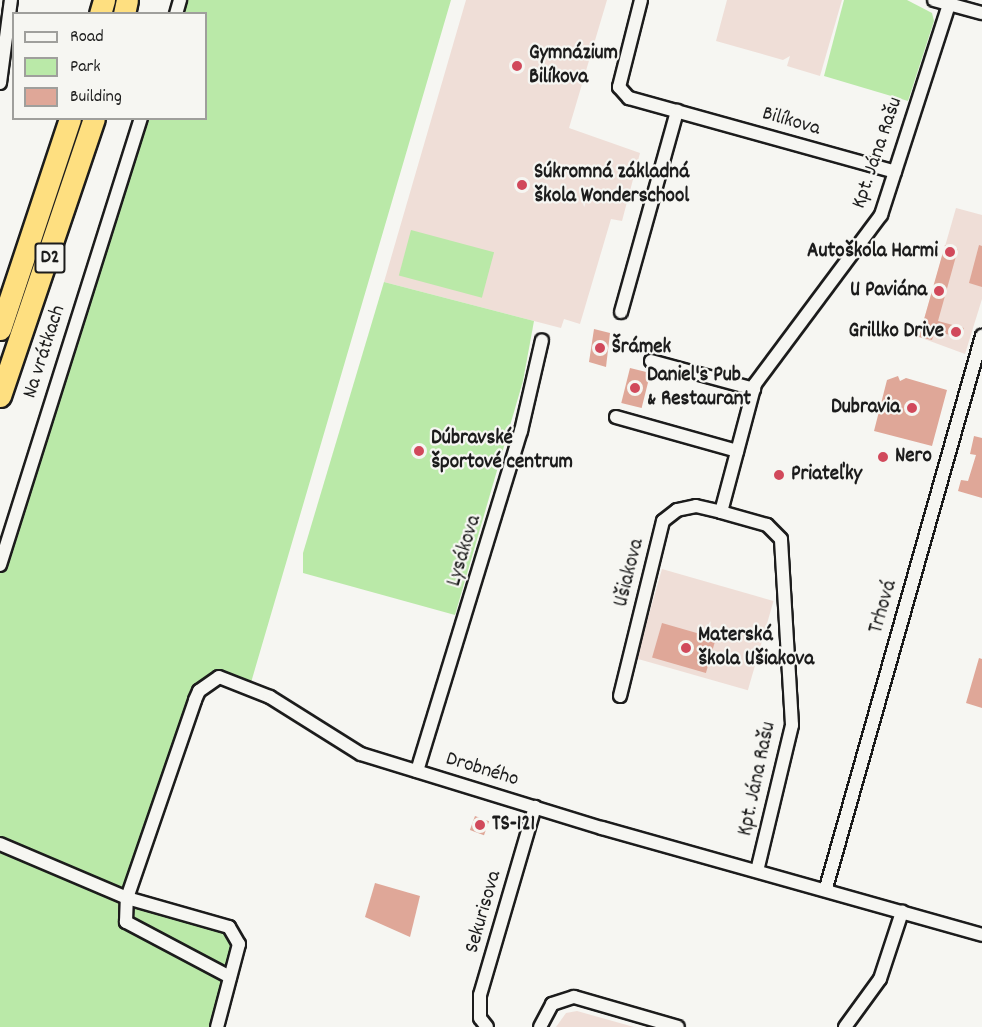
<!DOCTYPE html>
<html>
<head>
<meta charset="utf-8">
<style>
  body { margin:0 }
  #map { position:relative; width:982px; height:1027px; overflow:hidden; background:#f6f6f2; font-family:Dekko,sans-serif }
  div>[style] { position:absolute }
  .built>* { inset:0; background:#efded7; transform-origin:0 0 }
  .green>* { inset:0; background:#bae9a8; transform-origin:0 0 }
  .building>* { inset:0; background:#dfa798; transform-origin:0 0 }
  .roads { filter:drop-shadow(2px 0 #1c1c1c) drop-shadow(-2px 0 #1c1c1c) drop-shadow(0 2px #1c1c1c) drop-shadow(0 -2px #1c1c1c) }
  .street>* { height:12px; margin:-6px; padding:0 6px; transform-origin:6px; border-radius:6px; background:#f6f6f2 }
  .highway>* { height:21px; margin:-10.5px; padding:0 10.5px; transform-origin:10.5px; border-radius:10.5px; background:#fedf80 }
  .dots>* { width:16px; height:16px; translate:-50% -50%; box-sizing:border-box; border:3px solid #f6f6f2; border-radius:50% }
  span { translate:-50% -50%; white-space:nowrap; text-align:center; line-height:1.15; -webkit-text-stroke:4.5px #f6f6f2; paint-order:stroke }
  .shield-label span { padding:2px 4px; background:#f6f6f2; border:2px solid; border-radius:4px; -webkit-text-stroke-width:0 }
  .shield-label { font-size:20px; color:#1c1c1c; font-weight:700 }
  .poi-label { font-size:21px; color:#1c1c1c; font-weight:700 }
  .left { translate:0 -50%; text-align:left }
  .right { translate:-100% -50%; text-align:right }
  .street-label { font-size:21px; color:#1c1c1c }
  .legend { position:absolute; left:12px; top:12px; width:195px; height:108px; box-sizing:border-box; background:#f6f6f2; border:2px solid #9f9f9c; margin:0; padding:8px 10px; list-style:none; font-size:18px; color:#1c1c1c }
  .legend li { display:flex; align-items:center; gap:12px; height:30px }
  .legend b { width:30px; border:2px solid #9f9f9c }
</style>
</head>
<body>
<div id="map">
  <div class="built">
    <i style="clip-path:polygon(466px 0,607px 0,569px 128px,640px 153px,622px 221px,611px 219px,580px 324px,564px 319px,561px 328px,384px 282px)"></i>
    <i style="clip-path:polygon(727px 0,842px 0,820px 76px,787px 66px,790px 56px,783px 60px,716px 41px)"></i>
    <i style="clip-path:polygon(956px 208px,982px 215px,982px 299px,965px 354px,919px 337px)"></i>
    <i style="left:662px;top:569px;width:116px;height:93px;rotate:16deg"></i>
    <i style="clip-path:polygon(577px 1011px,634px 1027px,556px 1027px,566px 1013px)"></i>
  </div>
  <div class="green">
    <i style="clip-path:polygon(180px 0,451px 0,250px 686px,219px 678px,199px 691px,128px 897px,229px 927px,239px 944px,217px 1027px,0 1027px,0 565px,141px 119px,206px 118px,206px 14px,176px 13px)"></i>
    <i style="clip-path:polygon(844px 0,907px 0,932px 13px,934px 21px,908px 101px,824px 76px)"></i>
    <i style="left:411px;top:230px;width:86px;height:47px;rotate:15deg"></i>
    <i style="clip-path:polygon(384px 282px,534px 321px,523px 381px,455px 615px,303px 573px,303px 553px)"></i>
  </div>
  <div class="building">
    <i style="clip-path:polygon(945px 245px,958px 249px,938px 321px,964px 328px,961px 338px,935px 331px,932px 340px,919px 337px)"></i>
    <i style="clip-path:polygon(979px 245px,982px 246px,982px 287px,969px 283px)"></i>
    <i style="clip-path:polygon(594px 329px,610px 333px,606px 367px,589px 362px)"></i>
    <i style="left:630px;top:368px;width:21px;height:36px;rotate:14deg"></i>
    <i style="clip-path:polygon(898px 376px,900px 381px,906px 378px,947px 390px,932px 446px,874px 431px,887px 380px)"></i>
    <i style="clip-path:polygon(974px 436px,982px 438px,982px 498px,958px 491px,961px 480px,968px 481px,976px 455px,970px 454px)"></i>
    <i style="left:662px;top:623px;width:56px;height:36px;rotate:16deg"></i>
    <i style="clip-path:polygon(979px 658px,982px 659px,982px 708px,966px 703px)"></i>
    <i style="left:475px;top:816px;width:15px;height:15px;rotate:20deg"></i>
    <i style="clip-path:polygon(375px 883px,420px 896px,410px 937px,365px 917px)"></i>
  </div>
  <div class="roads">
    <div class="street">
      <i style="left:641px;top:0;width:90px;rotate:104.2deg"></i>
      <i style="left:619px;top:87px;width:15px;rotate:48deg"></i>
      <i style="left:629px;top:98px;width:276px;rotate:15.5deg"></i>
      <i style="left:934px;top:0;width:50px;rotate:15.2deg"></i>
      <i style="left:176px;top:14px;width:15px;rotate:-74deg"></i>
      <i style="left:0;top:83px;width:84px;rotate:-82.5deg"></i>
      <i style="left:621px;top:312px;width:209px;rotate:-74.4deg"></i>
      <i style="left:651px;top:361px;width:107px;rotate:15.2deg"></i>
      <i style="left:616px;top:417px;width:126px;rotate:15.7deg"></i>
      <i style="left:0;top:565px;width:469px;rotate:-72.5deg"></i>
      <i style="left:620px;top:696px;width:180px;rotate:-76.2deg"></i>
      <i style="left:663px;top:521px;width:18px;rotate:-38deg"></i>
      <i style="left:677px;top:510px;width:19px;rotate:-12deg"></i>
      <i style="left:696px;top:506px;width:26px;rotate:13deg"></i>
      <i style="left:417px;top:771px;width:356px;rotate:-73deg"></i>
      <i style="left:521px;top:431px;width:93px;rotate:-77deg"></i>
      <i style="left:0;top:844px;width:138px;rotate:23deg"></i>
      <i style="left:127px;top:898px;width:106px;rotate:15.9deg"></i>
      <i style="left:229px;top:927px;width:20px;rotate:60deg"></i>
      <i style="left:239px;top:944px;width:86px;rotate:104.8deg"></i>
      <i style="left:757px;top:871px;width:150px;rotate:-76.5deg"></i>
      <i style="left:792px;top:725px;width:186px;rotate:-93.4deg"></i>
      <i style="left:781px;top:539px;width:20px;rotate:-135deg"></i>
      <i style="left:767px;top:525px;width:48px;rotate:-164.2deg"></i>
      <i style="left:721px;top:512px;width:132px;rotate:-75.1deg"></i>
      <i style="left:755px;top:384px;width:211px;rotate:-53.3deg"></i>
      <i style="left:881px;top:215px;width:222px;rotate:-72.1deg"></i>
      <i style="left:826px;top:888px;width:574px;rotate:-74.22deg"></i>
      <i style="left:230px;top:977px;width:118px;rotate:-152.1deg"></i>
      <i style="left:126px;top:922px;width:24px;rotate:-88deg"></i>
      <i style="left:127px;top:898px;width:209px;rotate:-71deg"></i>
      <i style="left:195px;top:700px;width:10px;rotate:-66deg"></i>
      <i style="left:199px;top:691px;width:24px;rotate:-35deg"></i>
      <i style="left:219px;top:677px;width:55px;rotate:21.4deg"></i>
      <i style="left:270px;top:697px;width:107px;rotate:32.1deg"></i>
      <i style="left:361px;top:754px;width:252px;rotate:17.1deg"></i>
      <i style="left:602px;top:828px;width:395px;rotate:15.7deg"></i>
      <i style="left:487px;top:1027px;width:11px;rotate:-128deg"></i>
      <i style="left:480px;top:1018px;width:23px;rotate:-90deg"></i>
      <i style="left:480px;top:995px;width:196px;rotate:-73.7deg"></i>
      <i style="left:540px;top:1027px;width:26px;rotate:-62deg"></i>
      <i style="left:552px;top:1004px;width:23px;rotate:-18deg"></i>
      <i style="left:574px;top:997px;width:108px;rotate:16.1deg"></i>
      <i style="left:845px;top:1027px;width:59px;rotate:-53.9deg"></i>
      <i style="left:880px;top:979px;width:71px;rotate:-71.8deg"></i>
    </div>
    <div class="highway">
      <i style="left:100px;top:14px;width:15px;rotate:-74deg"></i>
      <i style="left:124px;top:14px;width:14px;rotate:-78deg"></i>
      <i style="left:0;top:329px;width:222px;rotate:-71.6deg"></i>
      <i style="left:0;top:396px;width:293px;rotate:-71.3deg"></i>
    </div>
  </div>
  <div class="dots">
    <i style="left:517px;top:66px;background:#d1495b"></i>
    <i style="left:522px;top:185px;background:#d1495b"></i>
    <i style="left:950px;top:252px;background:#d1495b"></i>
    <i style="left:939px;top:291px;background:#d1495b"></i>
    <i style="left:956px;top:332px;background:#d1495b"></i>
    <i style="left:600px;top:348px;background:#d1495b"></i>
    <i style="left:635px;top:388px;background:#d1495b"></i>
    <i style="left:912px;top:408px;background:#d1495b"></i>
    <i style="left:419px;top:451px;background:#d1495b"></i>
    <i style="left:883px;top:457px;background:#d1495b"></i>
    <i style="left:779px;top:475px;background:#d1495b"></i>
    <i style="left:686px;top:648px;background:#d1495b"></i>
    <i style="left:480px;top:825px;background:#d1495b"></i>
  </div>
  <div class="shield-label">
    <span style="left:50px;top:258px">D2</span>
  </div>
  <div class="poi-label">
    <span class="left" style="left:529px;top:66px">Gymnázium<br>Bilíkova</span>
    <span class="left" style="left:534px;top:185px">Súkromná základná<br>škola Wonderschool</span>
    <span class="right" style="left:938px;top:252px">Autoškola Harmi</span>
    <span class="right" style="left:927px;top:291px">U Paviána</span>
    <span class="right" style="left:944px;top:332px">Grillko Drive</span>
    <span class="left" style="left:612px;top:348px">Šrámek</span>
    <span class="left" style="left:647px;top:388px">Daniel's Pub<br>&amp; Restaurant</span>
    <span class="right" style="left:900px;top:408px">Dubravia</span>
    <span class="left" style="left:431px;top:451px">Dúbravské<br>športové centrum</span>
    <span class="left" style="left:895px;top:457px">Nero</span>
    <span class="left" style="left:791px;top:475px">Priateľky</span>
    <span class="left" style="left:698px;top:648px">Materská<br>škola Ušiakova</span>
    <span class="left" style="left:492px;top:825px">TS-121</span>
  </div>
  <div class="street-label">
    <span style="left:791px;top:122px;rotate:16deg">Bilíkova</span>
    <span style="left:878px;top:153px;rotate:-71deg">Kpt. Jána Rašu</span>
    <span style="left:45px;top:352px;rotate:-72deg">Na vrátkach</span>
    <span style="left:465px;top:551px;rotate:-73deg">Lysákova</span>
    <span style="left:630px;top:573px;rotate:-76deg">Ušiakova</span>
    <span style="left:884px;top:607px;rotate:-74deg">Trhová</span>
    <span style="left:482px;top:770px;rotate:17deg">Drobného</span>
    <span style="left:758px;top:779px;rotate:-78deg">Kpt. Jána Rašu</span>
    <span style="left:484px;top:912px;rotate:-74deg">Sekurisova</span>
  </div>
  <ul class="legend">
  <li><b style="height:8px;background:#f6f6f2"></b>Road</li>
  <li><b style="height:16px;background:#bae9a8"></b>Park</li>
  <li><b style="height:16px;background:#dfa798"></b>Building</li>
  </ul>
</div>
</body>
</html>
